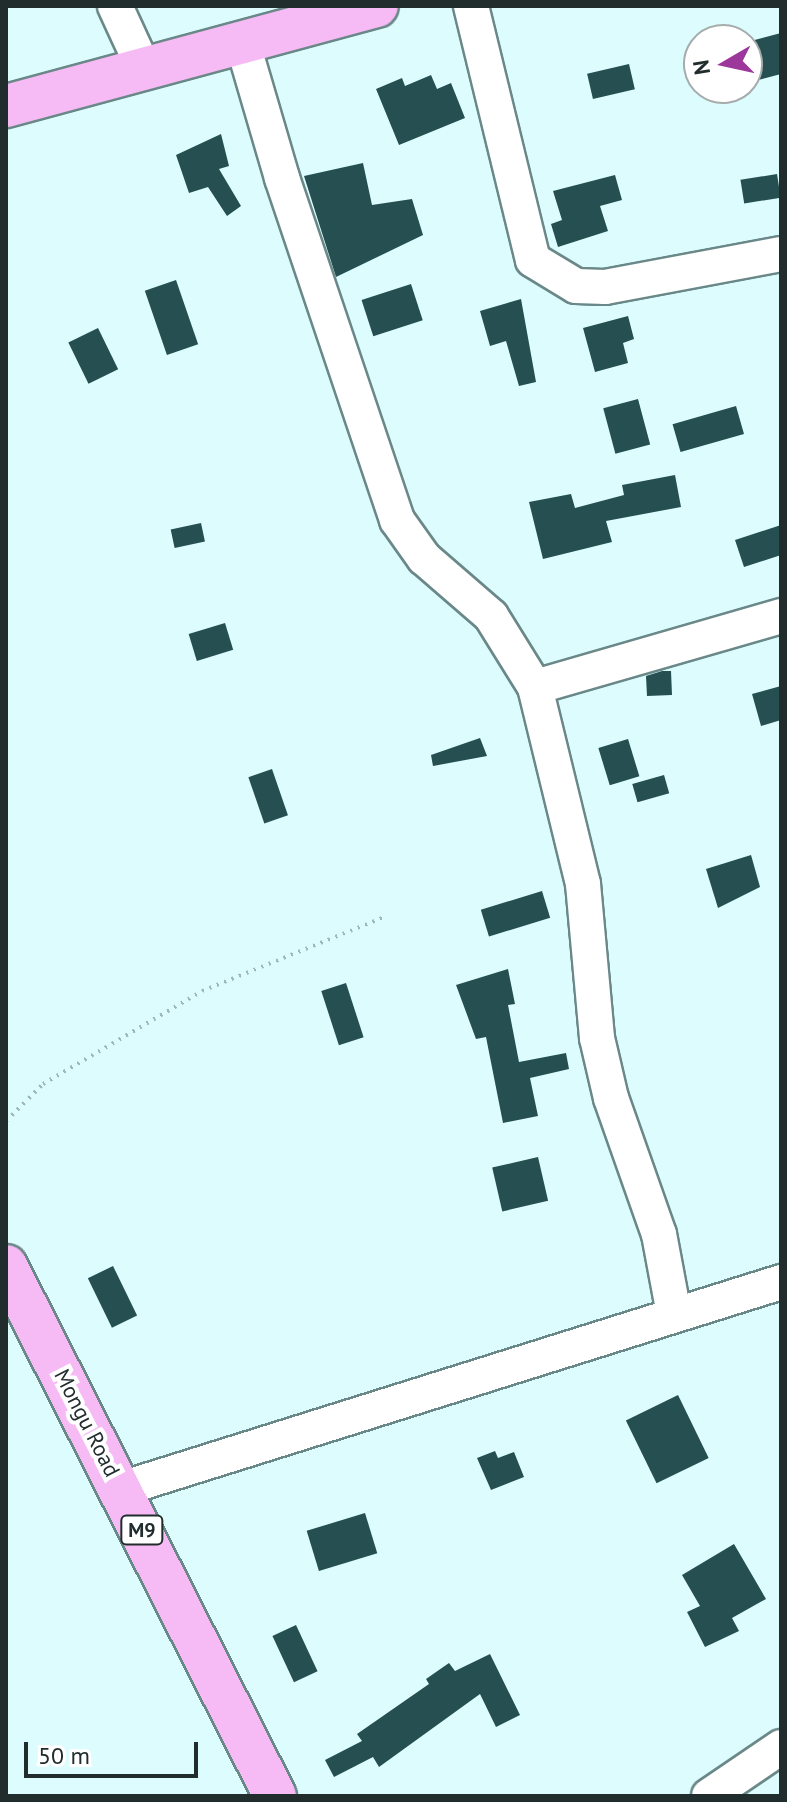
<!DOCTYPE html>
<html>
<head>
<meta charset="utf-8">
<style>
  body { margin:0 }
  #map { position:relative; width:787px; height:1802px; overflow:hidden; background:#ddfcfd; font-family:"PT Sans",sans-serif }
  div>[style] { position:absolute }
  .building>* { inset:0; background:#254f51; transform-origin:0 0 }
  .path>* { height:4px; margin-top:-2px; transform-origin:0; background:repeating-linear-gradient(90deg,#9fb7b8 0 2px,transparent 0 8px) }
  .roads { filter:drop-shadow(2px 0 #6b8889) drop-shadow(-2px 0 #6b8889) drop-shadow(0 2px #6b8889) drop-shadow(0 -2px #6b8889) }
  .minor>* { height:34px; margin:-17px; padding:0 17px; transform-origin:17px; border-radius:17px; background:#fff }
  .major>* { height:42px; margin:-21px; padding:0 21px; transform-origin:21px; border-radius:21px; background:#f6bbf4 }
  span { translate:-50% -50%; white-space:nowrap; text-align:center; line-height:1.15; -webkit-text-stroke:8px #fff; paint-order:stroke }
  .shield-label span { padding:2px 6px; background:#fff; border:2px solid; border-radius:6px; -webkit-text-stroke-width:0 }
  .shield-label { font-size:20px; color:#212c2d; font-weight:700 }
  .street-label { font-size:22px; color:#212c2d }
  .frame { position:absolute; inset:0; border:8px solid #212c2d; pointer-events:none }
  .north { position:absolute; left:683px; top:24px; width:80px; height:80px; box-sizing:border-box; background:#fff; border:2px solid #a6abab; border-radius:50%; rotate:261deg; font-size:22px; font-weight:700; line-height:32px; text-align:center; color:#212c2d }
  .north::after { content:''; display:block; margin:auto; width:28px; height:36px; background:#9c379c; clip-path:polygon(50% 0,100% 100%,50% 72%,0 100%) }
  .scale { position:absolute; left:24px; top:1742px; width:174px; height:36px; box-sizing:border-box; border:4px solid #212c2d; border-top:0; padding-left:10px; font-size:24px; line-height:28px; white-space:nowrap; color:#212c2d; -webkit-text-stroke:6px #fff; paint-order:stroke }
</style>
</head>
<body>
<div id="map">
  <div class="building">
    <i style="clip-path:polygon(781px 33px,781px 74px,747px 83px,747px 42px)"></i>
    <i style="left:629px;top:64px;width:26px;height:43px;rotate:77deg"></i>
    <i style="clip-path:polygon(431px 75px,437px 89px,451px 83px,465px 118px,399px 145px,376px 89px,402px 78px,405px 86px)"></i>
    <i style="clip-path:polygon(221px 134px,229px 166px,219px 169px,241px 206px,227px 216px,208px 187px,189px 193px,176px 155px)"></i>
    <i style="clip-path:polygon(363px 163px,372px 205px,412px 199px,423px 235px,336px 277px,304px 176px)"></i>
    <i style="left:777px;top:174px;width:24px;height:37px;rotate:81deg"></i>
    <i style="clip-path:polygon(615px 175px,622px 200px,600px 206px,608px 231px,558px 247px,551px 224px,562px 220px,553px 191px)"></i>
    <i style="left:176px;top:280px;width:68px;height:33px;rotate:71deg"></i>
    <i style="left:411px;top:284px;width:38px;height:52px;rotate:72deg"></i>
    <i style="clip-path:polygon(521px 299px,536px 382px,519px 386px,506px 341px,490px 346px,480px 311px)"></i>
    <i style="clip-path:polygon(628px 316px,634px 339px,623px 343px,628px 363px,595px 372px,583px 328px)"></i>
    <i style="left:98px;top:328px;width:46px;height:33px;rotate:64deg"></i>
    <i style="left:638px;top:399px;width:47px;height:36px;rotate:75deg"></i>
    <i style="left:736px;top:406px;width:29px;height:66px;rotate:74deg"></i>
    <i style="clip-path:polygon(675px 475px,681px 507px,606px 521px,612px 542px,543px 559px,529px 502px,571px 494px,575px 508px,624px 495px,622px 485px)"></i>
    <i style="left:201px;top:523px;width:19px;height:31px;rotate:78deg"></i>
    <i style="clip-path:polygon(781px 525px,781px 555px,744px 567px,735px 540px)"></i>
    <i style="left:225px;top:623px;width:28px;height:38px;rotate:73deg"></i>
    <i style="clip-path:polygon(662px 671px,671px 671px,672px 695px,647px 696px,646px 676px)"></i>
    <i style="clip-path:polygon(781px 686px,781px 720px,761px 726px,752px 694px)"></i>
    <i style="clip-path:polygon(480px 738px,487px 756px,433px 766px,431px 755px)"></i>
    <i style="left:628px;top:739px;width:39px;height:31px;rotate:73deg"></i>
    <i style="left:272px;top:769px;width:49px;height:25px;rotate:71deg"></i>
    <i style="left:664px;top:775px;width:19px;height:33px;rotate:74deg"></i>
    <i style="clip-path:polygon(751px 855px,760px 887px,718px 908px,706px 869px)"></i>
    <i style="left:542px;top:891px;width:28px;height:64px;rotate:73deg"></i>
    <i style="clip-path:polygon(508px 969px,515px 1004px,508px 1005px,519px 1062px,566px 1053px,569px 1069px,530px 1078px,538px 1116px,503px 1123px,486px 1037px,476px 1039px,456px 985px)"></i>
    <i style="left:346px;top:983px;width:57px;height:26px;rotate:72deg"></i>
    <i style="left:538px;top:1157px;width:45px;height:47px;rotate:77deg"></i>
    <i style="left:113px;top:1266px;width:55px;height:28px;rotate:64deg"></i>
    <i style="left:678px;top:1395px;width:70px;height:58px;rotate:64deg"></i>
    <i style="clip-path:polygon(495px 1451px,498px 1458px,514px 1452px,524px 1477px,491px 1490px,477px 1458px)"></i>
    <i style="left:365px;top:1513px;width:42px;height:61px;rotate:73deg"></i>
    <i style="clip-path:polygon(734px 1544px,766px 1599px,732px 1618px,739px 1631px,705px 1647px,687px 1612px,700px 1606px,682px 1575px)"></i>
    <i style="left:296px;top:1625px;width:51px;height:26px;rotate:65deg"></i>
    <i style="clip-path:polygon(490px 1654px,520px 1715px,496px 1727px,480px 1694px,379px 1767px,373px 1757px,334px 1777px,325px 1760px,362px 1741px,357px 1734px,429px 1684px,426px 1679px,449px 1663px,455px 1671px)"></i>
  </div>
  <div class="path">
    <i style="left:6px;top:1121px;width:52px;rotate:-45deg"></i>
    <i style="left:43px;top:1084px;width:184px;rotate:-30.3deg"></i>
    <i style="left:202px;top:991px;width:196px;rotate:-22.1deg"></i>
  </div>
  <div class="roads">
    <div class="minor">
      <i style="left:115px;top:6px;width:69px;rotate:65.3deg"></i>
      <i style="left:471px;top:6px;width:261px;rotate:76.3deg"></i>
      <i style="left:533px;top:260px;width:50px;rotate:31.2deg"></i>
      <i style="left:576px;top:286px;width:29px;rotate:2deg"></i>
      <i style="left:605px;top:287px;width:179px;rotate:-10.6deg"></i>
      <i style="left:242px;top:41px;width:143px;rotate:73.7deg"></i>
      <i style="left:282px;top:178px;width:361px;rotate:71.4deg"></i>
      <i style="left:397px;top:520px;width:47px;rotate:54.6deg"></i>
      <i style="left:424px;top:558px;width:89px;rotate:40.9deg"></i>
      <i style="left:491px;top:616px;width:84px;rotate:58.2deg"></i>
      <i style="left:535px;top:687px;width:203px;rotate:76.3deg"></i>
      <i style="left:583px;top:884px;width:155px;rotate:84.8deg"></i>
      <i style="left:597px;top:1038px;width:62px;rotate:76.9deg"></i>
      <i style="left:611px;top:1098px;width:144px;rotate:70.6deg"></i>
      <i style="left:659px;top:1234px;width:81px;rotate:79.4deg"></i>
      <i style="left:535px;top:687px;width:256px;rotate:-16.1deg"></i>
      <i style="left:121px;top:1489px;width:692px;rotate:-17.41deg"></i>
      <i style="left:709px;top:1796px;width:87px;rotate:-34.2deg"></i>
    </div>
    <div class="major">
      <i style="left:6px;top:106px;width:384px;rotate:-15.1deg"></i>
      <i style="left:6px;top:1266px;width:594px;rotate:63.09deg"></i>
    </div>
  </div>
  <div class="shield-label">
    <span style="left:142px;top:1530px">M9</span>
  </div>
  <div class="street-label">
    <span style="left:87px;top:1423px;rotate:63deg">Mongu Road</span>
  </div>
  <div class="frame"></div>
  <div class="north">N</div>
  <div class="scale">50 m</div>
</div>
</body>
</html>
